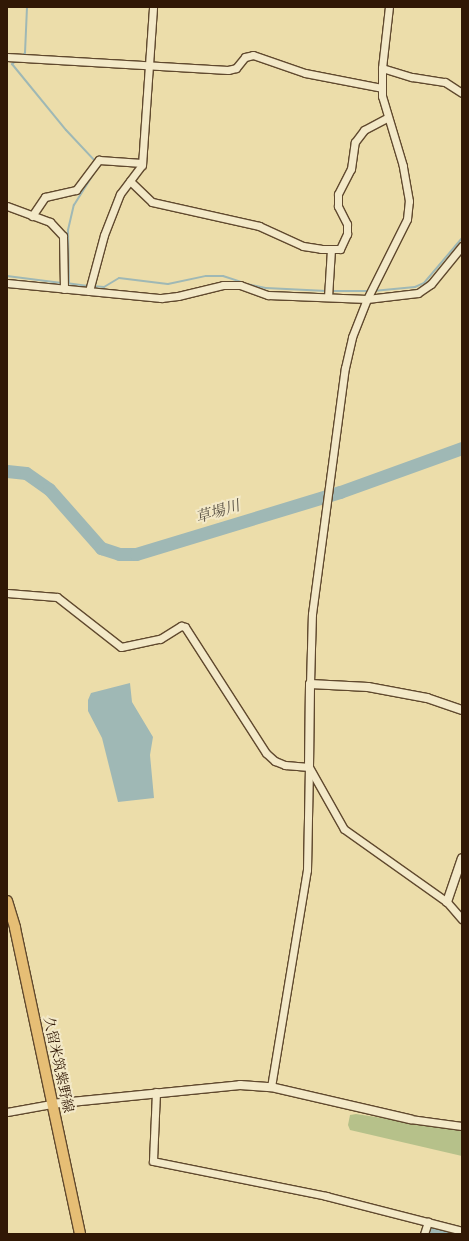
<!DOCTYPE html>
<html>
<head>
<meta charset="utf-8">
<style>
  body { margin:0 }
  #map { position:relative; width:469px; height:1241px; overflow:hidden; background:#ecddaa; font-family:Vollkorn,"Noto Serif JP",serif }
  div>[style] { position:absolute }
  .green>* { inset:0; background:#b6c18a }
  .water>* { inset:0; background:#9fb8b5 }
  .stream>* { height:2px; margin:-1px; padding:0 1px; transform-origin:1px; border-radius:1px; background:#9fb8b5 }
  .river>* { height:13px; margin:-6.5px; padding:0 6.5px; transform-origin:6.5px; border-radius:6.5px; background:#9fb8b5 }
  .roads { filter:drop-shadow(1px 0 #60492e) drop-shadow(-1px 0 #60492e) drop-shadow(0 1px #60492e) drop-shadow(0 -1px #60492e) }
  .minor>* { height:7px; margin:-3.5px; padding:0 3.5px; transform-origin:3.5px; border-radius:3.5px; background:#f3e9c8 }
  .tertiary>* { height:8px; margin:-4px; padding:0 4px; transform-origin:4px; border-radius:4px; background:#f3e9c8 }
  .primary>* { height:10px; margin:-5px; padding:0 5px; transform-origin:5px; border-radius:5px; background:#e6be75 }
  span { translate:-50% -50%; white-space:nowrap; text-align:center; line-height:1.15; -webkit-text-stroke:4px #f3e9c8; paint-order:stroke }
  .street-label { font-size:14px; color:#311805 }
  .water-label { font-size:15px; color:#585043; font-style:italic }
  .frame { position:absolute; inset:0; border:8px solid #311805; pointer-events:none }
</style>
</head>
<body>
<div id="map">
  <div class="green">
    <i style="clip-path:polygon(356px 1114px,462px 1130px,462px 1156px,350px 1130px,348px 1125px,350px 1115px)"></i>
  </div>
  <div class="water">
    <i style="clip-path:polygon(130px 683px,132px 702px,153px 737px,150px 755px,154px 798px,118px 802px,102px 738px,88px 711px,88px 700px,91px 693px)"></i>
    <i style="clip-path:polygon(431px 1226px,462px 1234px,429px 1234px)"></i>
  </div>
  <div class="stream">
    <i style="left:23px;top:55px;width:3px;rotate:-45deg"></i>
    <i style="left:25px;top:53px;width:46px;rotate:-87.5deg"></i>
    <i style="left:18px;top:59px;width:8px;rotate:140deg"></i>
    <i style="left:12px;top:64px;width:85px;rotate:50.7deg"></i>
    <i style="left:66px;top:130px;width:44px;rotate:46.8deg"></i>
    <i style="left:7px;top:276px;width:55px;rotate:7.3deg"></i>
    <i style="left:66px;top:283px;width:22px;rotate:8deg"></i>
    <i style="left:69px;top:283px;width:53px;rotate:-91.1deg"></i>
    <i style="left:68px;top:230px;width:26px;rotate:-77deg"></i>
    <i style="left:74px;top:205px;width:47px;rotate:-58deg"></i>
    <i style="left:247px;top:284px;width:19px;rotate:12deg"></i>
    <i style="left:266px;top:288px;width:61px;rotate:2.8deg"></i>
    <i style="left:92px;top:286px;width:12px;rotate:5deg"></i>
    <i style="left:104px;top:287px;width:17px;rotate:-31deg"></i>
    <i style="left:119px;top:278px;width:49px;rotate:7deg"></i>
    <i style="left:168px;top:284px;width:39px;rotate:-12deg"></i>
    <i style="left:206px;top:276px;width:17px"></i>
    <i style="left:223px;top:276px;width:19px;rotate:18deg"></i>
    <i style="left:331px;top:291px;width:38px"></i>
    <i style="left:373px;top:291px;width:42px;rotate:-5.4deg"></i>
    <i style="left:415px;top:287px;width:10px;rotate:-24deg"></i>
    <i style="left:424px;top:283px;width:59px;rotate:-49.8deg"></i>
  </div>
  <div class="river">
    <i style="left:7px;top:471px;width:19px;rotate:6deg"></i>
    <i style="left:26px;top:473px;width:28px;rotate:35deg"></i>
    <i style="left:49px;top:489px;width:79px;rotate:48.6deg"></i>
    <i style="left:101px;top:548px;width:19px;rotate:18deg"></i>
    <i style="left:119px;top:554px;width:17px"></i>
    <i style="left:136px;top:554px;width:213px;rotate:-16.9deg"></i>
    <i style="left:340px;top:492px;width:130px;rotate:-19.8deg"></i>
  </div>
  <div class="roads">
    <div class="minor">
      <i style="left:7px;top:57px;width:221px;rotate:3.4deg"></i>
      <i style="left:228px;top:70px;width:8px;rotate:-14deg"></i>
      <i style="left:236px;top:68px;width:14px;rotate:-51deg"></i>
      <i style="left:245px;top:57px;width:8px;rotate:-14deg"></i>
      <i style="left:253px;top:55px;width:55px;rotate:19.1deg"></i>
      <i style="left:305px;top:73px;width:78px;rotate:11deg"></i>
      <i style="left:382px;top:68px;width:31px;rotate:17deg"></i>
      <i style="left:412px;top:77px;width:33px;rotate:9deg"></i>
      <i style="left:445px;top:82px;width:20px;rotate:33deg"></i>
      <i style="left:130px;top:181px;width:30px;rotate:44deg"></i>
      <i style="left:152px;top:202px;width:110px;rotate:12.6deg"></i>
      <i style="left:259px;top:226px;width:48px;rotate:24.4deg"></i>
      <i style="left:303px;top:246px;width:18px;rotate:9deg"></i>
      <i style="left:321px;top:249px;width:19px"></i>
      <i style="left:340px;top:249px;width:17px;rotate:-65deg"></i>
      <i style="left:347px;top:234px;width:10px;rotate:-90deg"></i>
      <i style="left:347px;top:224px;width:20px;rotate:-117deg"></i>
      <i style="left:338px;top:206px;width:12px;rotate:-90deg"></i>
      <i style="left:338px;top:194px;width:28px;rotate:-63deg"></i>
      <i style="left:351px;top:169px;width:27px;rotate:-82deg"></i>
      <i style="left:355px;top:142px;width:15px;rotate:-53deg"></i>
      <i style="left:364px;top:130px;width:26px;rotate:-28deg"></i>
      <i style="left:7px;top:206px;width:46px;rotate:20.4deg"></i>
      <i style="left:50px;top:222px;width:19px;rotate:47deg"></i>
      <i style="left:63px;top:236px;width:53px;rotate:88.9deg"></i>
      <i style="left:32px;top:216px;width:23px;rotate:-56deg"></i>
      <i style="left:45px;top:197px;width:32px;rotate:-13deg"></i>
      <i style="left:76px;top:190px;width:38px;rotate:-53deg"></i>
      <i style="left:99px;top:160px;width:43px;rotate:4deg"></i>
      <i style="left:7px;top:283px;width:155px;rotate:5.6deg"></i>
      <i style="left:161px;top:298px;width:17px;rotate:-7deg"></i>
      <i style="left:178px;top:296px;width:46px;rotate:-13.7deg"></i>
      <i style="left:223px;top:285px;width:17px"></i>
      <i style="left:240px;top:285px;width:30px;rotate:20deg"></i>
      <i style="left:268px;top:295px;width:99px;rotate:2.3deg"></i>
      <i style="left:367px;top:299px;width:51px;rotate:-6.7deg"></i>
      <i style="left:418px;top:293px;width:16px;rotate:-35deg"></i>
      <i style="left:431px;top:284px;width:49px;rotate:-50.8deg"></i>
      <i style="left:89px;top:291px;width:58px;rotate:-75deg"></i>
      <i style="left:104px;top:235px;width:44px;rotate:-68.7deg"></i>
      <i style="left:120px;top:194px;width:36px;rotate:-53deg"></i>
      <i style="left:142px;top:165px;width:158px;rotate:-86deg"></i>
      <i style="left:328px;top:297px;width:48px;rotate:-86.4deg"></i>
      <i style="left:7px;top:593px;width:50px;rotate:4.6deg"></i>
      <i style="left:57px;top:597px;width:81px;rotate:38deg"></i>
      <i style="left:121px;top:647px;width:40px;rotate:-12deg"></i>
      <i style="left:160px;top:639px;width:25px;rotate:-32deg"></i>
      <i style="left:181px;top:626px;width:4px;rotate:14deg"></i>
      <i style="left:185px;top:627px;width:150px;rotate:57.3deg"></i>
      <i style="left:266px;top:753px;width:12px;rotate:42deg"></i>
      <i style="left:275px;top:761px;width:11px;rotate:22deg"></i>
      <i style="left:285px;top:765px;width:24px;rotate:5deg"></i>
      <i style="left:309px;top:767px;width:71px;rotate:60.6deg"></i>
      <i style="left:344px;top:829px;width:126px;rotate:35.3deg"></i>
      <i style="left:447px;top:902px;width:23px;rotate:49deg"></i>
      <i style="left:310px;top:684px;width:70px;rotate:-88.4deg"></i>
      <i style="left:312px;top:614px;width:248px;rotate:-82.4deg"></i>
      <i style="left:345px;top:368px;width:32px;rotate:-77deg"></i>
      <i style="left:352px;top:337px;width:41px;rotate:-68.5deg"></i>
      <i style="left:367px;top:299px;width:89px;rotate:-63.4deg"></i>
      <i style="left:407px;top:219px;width:18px;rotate:-84deg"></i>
      <i style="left:409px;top:201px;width:36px;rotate:-100deg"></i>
      <i style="left:403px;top:166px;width:73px;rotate:-106.7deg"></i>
      <i style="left:382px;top:96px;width:28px;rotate:-90deg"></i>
      <i style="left:382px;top:68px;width:61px;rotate:-83.5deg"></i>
      <i style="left:271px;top:1087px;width:220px;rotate:-80.6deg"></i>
      <i style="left:307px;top:870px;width:103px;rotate:-88.9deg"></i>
      <i style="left:156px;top:1092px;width:69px;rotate:92.5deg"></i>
      <i style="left:153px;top:1161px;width:177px;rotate:11.4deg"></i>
      <i style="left:326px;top:1196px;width:140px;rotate:14.4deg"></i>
      <i style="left:7px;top:1112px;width:45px;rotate:-10.3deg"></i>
      <i style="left:410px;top:1119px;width:52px;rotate:7.7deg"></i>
      <i style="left:424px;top:1234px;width:13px;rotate:-72deg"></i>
    </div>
    <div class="tertiary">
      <i style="left:309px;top:767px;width:83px;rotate:-89.3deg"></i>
      <i style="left:310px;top:684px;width:58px;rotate:3deg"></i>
      <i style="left:368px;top:687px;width:60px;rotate:10.6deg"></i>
      <i style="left:427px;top:698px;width:37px;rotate:19deg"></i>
      <i style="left:447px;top:902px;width:46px;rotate:-71.2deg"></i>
      <i style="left:51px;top:1104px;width:190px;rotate:-5.7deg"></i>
      <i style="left:240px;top:1085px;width:31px;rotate:4deg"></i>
      <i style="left:271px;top:1087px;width:143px;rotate:13deg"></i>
    </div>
    <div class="primary">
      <i style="left:7px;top:901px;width:28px;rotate:73deg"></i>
      <i style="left:15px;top:928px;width:313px;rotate:78deg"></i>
    </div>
  </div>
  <div class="street-label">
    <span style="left:57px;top:1065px;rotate:78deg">久留米筑紫野線</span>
  </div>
  <div class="water-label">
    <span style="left:218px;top:513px;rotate:-17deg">草場川</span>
  </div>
  <div class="frame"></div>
</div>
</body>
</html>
